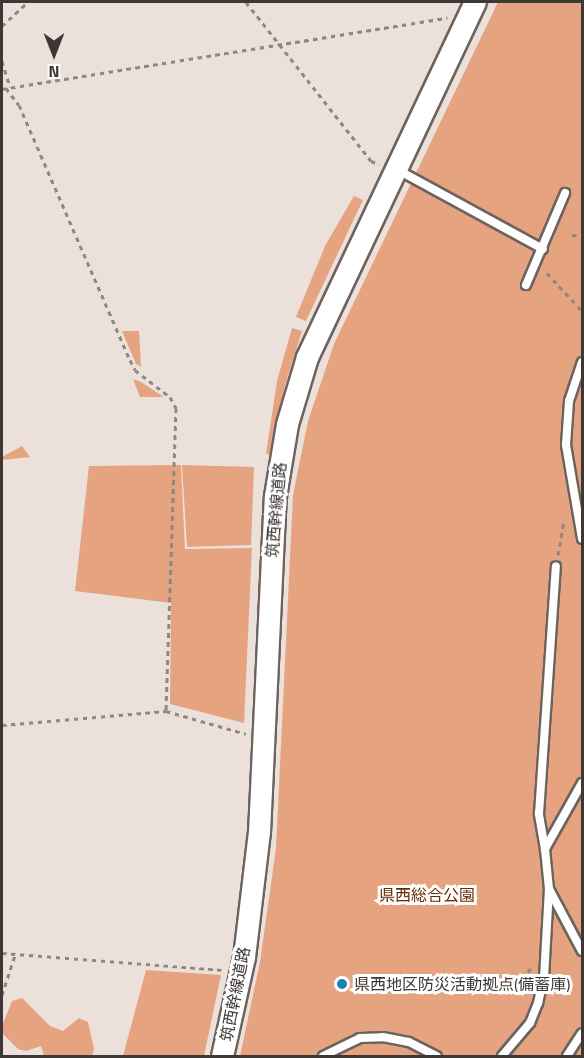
<!DOCTYPE html>
<html>
<head>
<meta charset="utf-8">
<style>
  body { margin:0 }
  #map { position:relative; width:584px; height:1058px; overflow:hidden; background:#ece0da; font-family:"Titillium Web","Noto Sans JP",sans-serif }
  div>[style] { position:absolute }
  .green>* { inset:0; background:#e6a380 }
  .path>* { height:3px; margin-top:-1.5px; transform-origin:0; background:repeating-linear-gradient(90deg,#908783 0 4.5px,transparent 0 9px) }
  .roads { filter:drop-shadow(2px 0 #6d635e) drop-shadow(-2px 0 #6d635e) drop-shadow(0 2px #6d635e) drop-shadow(0 -2px #6d635e) }
  .service>* { height:8px; margin:-4px; padding:0 4px; transform-origin:4px; border-radius:4px; background:#fff }
  .tertiary>* { height:21px; margin:-10.5px; padding:0 10.5px; transform-origin:10.5px; border-radius:10.5px; background:#fff }
  .dots>* { width:16px; height:16px; translate:-50% -50%; box-sizing:border-box; border:3px solid #fff; border-radius:50% }
  span { translate:-50% -50%; white-space:nowrap; text-align:center; line-height:1.15; -webkit-text-stroke:6px #fff; paint-order:stroke }
  .street-label { font-size:16px; color:#3d3836 }
  .park-label { font-size:16px; color:#662c04 }
  .poi-label { font-size:16px; color:#3d3836 }
  .left { translate:0 -50%; text-align:left }
  .frame { position:absolute; inset:0; border:3px solid #3d3836; pointer-events:none }
  .north { position:absolute; left:24px; top:24px; width:60px; height:60px; -webkit-text-stroke:4px #fff; paint-order:stroke; rotate:180deg; font-size:16px; font-weight:700; line-height:24px; text-align:center; color:#3d3836 }
  .north::after { content:''; display:block; margin:auto; width:21px; height:27px; background:#3d3836; clip-path:polygon(50% 0,100% 100%,50% 72%,0 100%) }
</style>
</head>
<body>
<div id="map">
  <div class="green">
    <i style="clip-path:polygon(498px 2px,582px 2px,582px 1056px,240px 1056px,260px 962px,276px 848px,293px 495px,308px 421px,334px 344px)"></i>
    <i style="clip-path:polygon(354px 196px,363px 200px,306px 321px,296px 317px,325px 246px)"></i>
    <i style="clip-path:polygon(292px 328px,302px 331px,285px 385px,270px 454px,266px 454px,277px 381px)"></i>
    <i style="clip-path:polygon(122px 331px,139px 331px,141px 367px,136px 364px)"></i>
    <i style="clip-path:polygon(133px 379px,141px 382px,164px 397px,140px 397px)"></i>
    <i style="clip-path:polygon(22px 446px,30px 457px,2px 460px,2px 457px)"></i>
    <i style="clip-path:polygon(181px 465px,185px 549px,252px 548px,244px 723px,170px 704px,171px 603px,75px 591px,89px 466px)"></i>
    <i style="clip-path:polygon(182px 465px,254px 467px,251px 545px,187px 547px)"></i>
    <i style="clip-path:polygon(146px 970px,221px 975px,204px 1056px,123px 1056px)"></i>
    <i style="clip-path:polygon(22px 998px,50px 1026px,63px 1031px,79px 1018px,88px 1022px,94px 1049px,92px 1056px,44px 1056px,41px 1046px,26px 1051px,18px 1049px,3px 1034px,2px 1026px,12px 1001px)"></i>
  </div>
  <div class="path">
    <i style="left:246px;top:2px;width:202px;rotate:51.8deg"></i>
    <i style="left:371px;top:161px;width:9px;rotate:21deg"></i>
    <i style="left:2px;top:26px;width:35px;rotate:-43deg"></i>
    <i style="left:2px;top:61px;width:27px;rotate:73deg"></i>
    <i style="left:6px;top:88px;width:21px;rotate:53deg"></i>
    <i style="left:19px;top:105px;width:278px;rotate:66.5deg"></i>
    <i style="left:130px;top:360px;width:11px;rotate:63deg"></i>
    <i style="left:135px;top:370px;width:44px;rotate:37.6deg"></i>
    <i style="left:170px;top:397px;width:13px;rotate:61deg"></i>
    <i style="left:176px;top:408px;width:303px;rotate:91.9deg"></i>
    <i style="left:2px;top:89px;width:451px;rotate:-9.1deg"></i>
    <i style="left:572px;top:235px;width:10px;rotate:6deg"></i>
    <i style="left:547px;top:273px;width:52px;rotate:47.4deg"></i>
    <i style="left:558px;top:555px;width:35px;rotate:-80deg"></i>
    <i style="left:2px;top:725px;width:165px;rotate:-4.9deg"></i>
    <i style="left:166px;top:711px;width:83px;rotate:16deg"></i>
    <i style="left:2px;top:953px;width:220px;rotate:4.4deg"></i>
    <i style="left:518px;top:987px;width:23px;rotate:-56deg"></i>
    <i style="left:2px;top:995px;width:42px;rotate:-72deg"></i>
  </div>
  <div class="roads">
    <div class="service">
      <i style="left:398px;top:170px;width:165px;rotate:28.6deg"></i>
      <i style="left:526px;top:285px;width:100px;rotate:-67deg"></i>
      <i style="left:582px;top:362px;width:41px;rotate:108.4deg"></i>
      <i style="left:569px;top:401px;width:44px;rotate:93.9deg"></i>
      <i style="left:566px;top:445px;width:95px;rotate:80.3deg"></i>
      <i style="left:582px;top:783px;width:76px;rotate:119.3deg"></i>
      <i style="left:545px;top:849px;width:40px;rotate:84.3deg"></i>
      <i style="left:549px;top:889px;width:70px;rotate:62deg"></i>
      <i style="left:545px;top:849px;width:36px;rotate:-100deg"></i>
      <i style="left:539px;top:814px;width:248px;rotate:-86.1deg"></i>
      <i style="left:323px;top:1056px;width:41px;rotate:-25.9deg"></i>
      <i style="left:360px;top:1038px;width:23px;rotate:-2deg"></i>
      <i style="left:383px;top:1037px;width:26px;rotate:11deg"></i>
      <i style="left:409px;top:1042px;width:31px;rotate:27deg"></i>
      <i style="left:502px;top:1056px;width:43px;rotate:-49.7deg"></i>
      <i style="left:530px;top:1023px;width:22px;rotate:-68deg"></i>
      <i style="left:538px;top:1003px;width:26px;rotate:-77deg"></i>
      <i style="left:544px;top:978px;width:89px;rotate:-86.8deg"></i>
      <i style="left:567px;top:1056px;width:27px;rotate:-57deg"></i>
    </div>
    <div class="tertiary">
      <i style="left:222px;top:1056px;width:101px;rotate:-77.5deg"></i>
      <i style="left:244px;top:957px;width:126px;rotate:-83.2deg"></i>
      <i style="left:259px;top:832px;width:336px;rotate:-87.3deg"></i>
      <i style="left:275px;top:496px;width:73px;rotate:-80.5deg"></i>
      <i style="left:287px;top:424px;width:70px;rotate:-73.4deg"></i>
      <i style="left:307px;top:357px;width:393px;rotate:-64.7deg"></i>
    </div>
  </div>
  <div class="dots">
    <i style="left:342px;top:984px;background:#1d81ac"></i>
  </div>
  <div class="street-label">
    <span style="left:276px;top:510px;rotate:-85deg">筑西幹線道路</span>
    <span style="left:235px;top:994px;rotate:-79deg">筑西幹線道路</span>
  </div>
  <div class="park-label">
    <span style="left:427px;top:895px">県西総合公園</span>
  </div>
  <div class="poi-label">
    <span class="left" style="left:354px;top:984px">県西地区防災活動拠点(備蓄庫)</span>
  </div>
  <div class="frame"></div>
  <div class="north">N</div>
</div>
</body>
</html>
